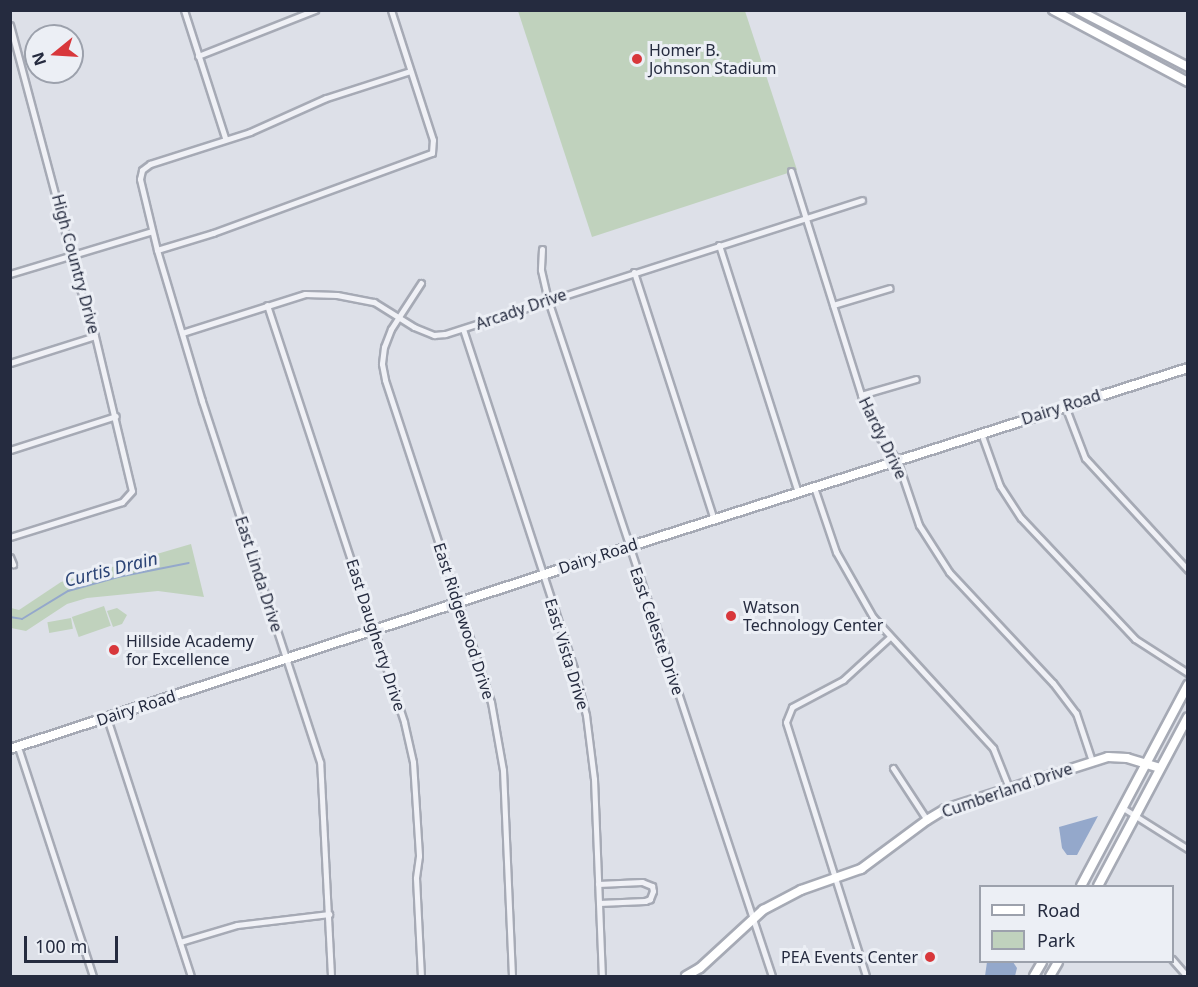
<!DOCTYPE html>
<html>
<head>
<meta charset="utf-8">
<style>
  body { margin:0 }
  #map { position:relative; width:1198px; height:987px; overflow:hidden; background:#dde0e8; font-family:"Noto Sans",sans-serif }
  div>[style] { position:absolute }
  .green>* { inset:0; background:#c0d2bd; transform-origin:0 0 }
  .water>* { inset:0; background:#94a8cb }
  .stream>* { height:2px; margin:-1px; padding:0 1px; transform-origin:1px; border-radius:1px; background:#94a8cb }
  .roads { filter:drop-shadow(2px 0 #a6aab5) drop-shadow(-2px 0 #a6aab5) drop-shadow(0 2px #a6aab5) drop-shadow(0 -2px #a6aab5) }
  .street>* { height:5px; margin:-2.5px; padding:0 2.5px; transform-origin:2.5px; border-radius:2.5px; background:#f0f1f6 }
  .secondary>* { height:8px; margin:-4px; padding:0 4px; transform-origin:4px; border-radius:4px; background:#fff }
  .primary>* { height:8px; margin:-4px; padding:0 4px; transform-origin:4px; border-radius:4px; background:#fff }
  .dots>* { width:16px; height:16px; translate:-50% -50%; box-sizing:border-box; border:3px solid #eceff5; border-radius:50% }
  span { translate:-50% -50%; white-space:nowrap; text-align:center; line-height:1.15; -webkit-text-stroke:6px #eceff5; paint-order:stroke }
  .poi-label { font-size:16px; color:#252b3f }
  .left { translate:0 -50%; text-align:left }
  .right { translate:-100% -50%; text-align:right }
  .street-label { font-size:16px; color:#252b3f }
  .water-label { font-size:18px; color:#2c4476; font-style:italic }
  .frame { position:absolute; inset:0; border:12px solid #252b3f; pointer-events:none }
  .legend { position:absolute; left:979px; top:885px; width:195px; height:78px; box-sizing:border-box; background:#eceff5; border:2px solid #9ca1ac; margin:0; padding:8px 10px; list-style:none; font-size:18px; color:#252b3f }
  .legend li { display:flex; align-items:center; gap:12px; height:30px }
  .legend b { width:30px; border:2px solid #9ca1ac }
  .north { position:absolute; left:24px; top:24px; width:60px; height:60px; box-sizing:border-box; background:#eceff5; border:2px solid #9ca1ac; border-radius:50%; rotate:252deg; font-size:16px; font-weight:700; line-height:24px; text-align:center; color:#252b3f }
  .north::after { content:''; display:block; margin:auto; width:21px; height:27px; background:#d8373b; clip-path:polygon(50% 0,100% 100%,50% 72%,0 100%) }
  .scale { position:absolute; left:24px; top:936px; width:94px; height:27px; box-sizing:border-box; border:3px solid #252b3f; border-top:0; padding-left:8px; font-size:18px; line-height:21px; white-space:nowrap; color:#252b3f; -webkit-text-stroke:4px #eceff5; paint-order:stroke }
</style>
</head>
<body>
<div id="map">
  <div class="green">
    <i style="clip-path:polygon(518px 11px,745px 11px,797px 170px,592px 237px)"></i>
    <i style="clip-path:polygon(191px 544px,204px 597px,158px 591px,87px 598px,67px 604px,26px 631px,11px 628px,11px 608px,19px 610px,61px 582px)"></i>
    <i style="left:104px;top:606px;width:21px;height:34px;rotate:71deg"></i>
    <i style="clip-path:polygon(117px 608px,127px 615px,122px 624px,113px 627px,107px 611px)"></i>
    <i style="left:71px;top:618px;width:11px;height:24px;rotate:80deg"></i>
  </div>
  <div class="water">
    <i style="clip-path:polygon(1098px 816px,1077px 855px,1067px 855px,1062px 848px,1059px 827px)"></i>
    <i style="clip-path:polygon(987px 962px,1013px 962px,1017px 968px,1015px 976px,985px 976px)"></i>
  </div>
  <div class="stream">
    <i style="left:10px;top:617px;width:12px;rotate:9deg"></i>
    <i style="left:22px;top:619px;width:54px;rotate:-31.3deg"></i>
    <i style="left:68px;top:591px;width:52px;rotate:-15.6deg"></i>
    <i style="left:118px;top:577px;width:72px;rotate:-11.2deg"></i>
  </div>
  <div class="roads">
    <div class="street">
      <i style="left:184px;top:10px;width:134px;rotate:72.2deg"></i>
      <i style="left:10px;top:25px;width:269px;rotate:75.1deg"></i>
      <i style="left:79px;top:285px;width:53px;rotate:72.6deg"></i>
      <i style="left:95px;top:336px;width:159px;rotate:76.6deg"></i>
      <i style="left:132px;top:491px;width:15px;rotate:132deg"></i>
      <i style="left:122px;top:502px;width:117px;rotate:162.6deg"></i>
      <i style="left:198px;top:56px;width:126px;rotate:-21.5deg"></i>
      <i style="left:791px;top:171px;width:235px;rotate:72.6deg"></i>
      <i style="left:861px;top:395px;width:47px;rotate:66.2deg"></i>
      <i style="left:880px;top:438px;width:28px;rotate:52deg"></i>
      <i style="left:897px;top:460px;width:69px;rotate:71.3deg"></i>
      <i style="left:919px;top:525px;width:56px;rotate:57.4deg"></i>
      <i style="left:949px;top:572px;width:152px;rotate:46.9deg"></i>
      <i style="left:1053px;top:683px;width:38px;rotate:53deg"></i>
      <i style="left:1076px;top:713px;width:51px;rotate:71.6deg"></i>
      <i style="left:719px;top:245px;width:259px;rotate:72.3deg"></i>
      <i style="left:542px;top:249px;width:21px;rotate:93deg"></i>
      <i style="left:541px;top:270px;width:31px;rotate:77deg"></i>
      <i style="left:548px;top:300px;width:712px;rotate:71.67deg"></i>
      <i style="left:157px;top:250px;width:59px;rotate:-16.9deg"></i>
      <i style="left:213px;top:233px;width:233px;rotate:-20.1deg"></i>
      <i style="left:432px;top:153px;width:13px;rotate:-86deg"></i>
      <i style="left:433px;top:140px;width:137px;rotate:-107.9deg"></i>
      <i style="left:634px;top:272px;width:260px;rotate:72.1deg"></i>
      <i style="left:10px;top:274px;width:148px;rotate:-16.8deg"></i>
      <i style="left:421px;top:283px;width:55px;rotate:123.1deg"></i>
      <i style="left:391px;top:329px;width:19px;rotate:111deg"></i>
      <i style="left:384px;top:347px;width:17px;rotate:97deg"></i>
      <i style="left:382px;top:364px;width:16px;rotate:79deg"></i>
      <i style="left:385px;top:380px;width:339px;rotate:71.8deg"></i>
      <i style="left:491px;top:702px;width:69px;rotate:80deg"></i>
      <i style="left:503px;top:770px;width:206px;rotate:87.5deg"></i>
      <i style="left:267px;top:305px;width:439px;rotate:71.8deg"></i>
      <i style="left:404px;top:722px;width:41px;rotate:77.3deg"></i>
      <i style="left:413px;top:762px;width:94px;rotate:86.3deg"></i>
      <i style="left:419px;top:856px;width:22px;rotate:98deg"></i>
      <i style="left:416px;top:878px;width:98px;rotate:87.1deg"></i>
      <i style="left:833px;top:305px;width:59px;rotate:-16.6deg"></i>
      <i style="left:463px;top:329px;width:358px;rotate:71.9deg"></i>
      <i style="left:574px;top:669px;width:48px;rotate:75.4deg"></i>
      <i style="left:586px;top:715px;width:64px;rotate:82.9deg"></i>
      <i style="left:594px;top:779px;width:197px;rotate:87.7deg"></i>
      <i style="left:182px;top:333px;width:129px;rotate:-17.6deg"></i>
      <i style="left:305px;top:294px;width:32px;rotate:2deg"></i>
      <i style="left:337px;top:295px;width:38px;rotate:11deg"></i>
      <i style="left:374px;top:302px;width:47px;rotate:32deg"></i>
      <i style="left:414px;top:327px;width:22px;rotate:22deg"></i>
      <i style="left:434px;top:335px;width:11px;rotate:-5deg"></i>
      <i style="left:445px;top:334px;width:438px;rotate:-17.8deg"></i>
      <i style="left:10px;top:363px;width:89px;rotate:-17.6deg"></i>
      <i style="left:861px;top:395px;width:57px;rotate:-16.2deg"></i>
      <i style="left:1065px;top:406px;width:56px;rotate:69deg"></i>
      <i style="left:1085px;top:458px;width:152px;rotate:47.4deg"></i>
      <i style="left:981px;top:433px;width:56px;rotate:70.3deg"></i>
      <i style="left:1000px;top:486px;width:38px;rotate:57deg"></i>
      <i style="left:1021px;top:518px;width:166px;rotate:46.7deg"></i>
      <i style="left:1135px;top:639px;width:63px;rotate:32.7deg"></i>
      <i style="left:10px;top:450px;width:111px;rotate:-17.8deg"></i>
      <i style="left:814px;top:487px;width:69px;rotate:71.3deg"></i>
      <i style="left:836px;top:552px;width:75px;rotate:60.4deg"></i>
      <i style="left:873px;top:617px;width:178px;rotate:47.5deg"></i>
      <i style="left:993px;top:748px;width:43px;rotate:68.2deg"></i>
      <i style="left:10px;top:557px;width:8px;rotate:67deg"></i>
      <i style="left:107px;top:718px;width:271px;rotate:72deg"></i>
      <i style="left:18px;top:747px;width:241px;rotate:71.9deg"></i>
      <i style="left:893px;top:768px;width:62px;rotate:56.8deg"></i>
      <i style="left:1123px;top:808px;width:77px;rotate:32.2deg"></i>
      <i style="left:598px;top:884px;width:44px;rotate:-2.6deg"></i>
      <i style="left:642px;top:882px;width:11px;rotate:22deg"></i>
      <i style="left:652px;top:886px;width:5px;rotate:79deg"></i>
      <i style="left:653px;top:891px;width:9px;rotate:111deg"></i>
      <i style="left:650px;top:899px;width:5px;rotate:158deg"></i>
      <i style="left:645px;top:901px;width:46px;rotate:177.5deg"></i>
      <i style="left:180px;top:942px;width:59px;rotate:-16.6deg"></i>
      <i style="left:237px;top:925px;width:93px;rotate:-6.8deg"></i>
      <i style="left:1172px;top:959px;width:23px;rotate:49deg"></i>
      <i style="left:331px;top:976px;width:214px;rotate:-92.9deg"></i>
      <i style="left:320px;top:762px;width:380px;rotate:-108.1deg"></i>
      <i style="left:202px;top:401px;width:158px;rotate:-106.6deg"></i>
      <i style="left:157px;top:250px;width:73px;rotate:-103.5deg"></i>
      <i style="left:140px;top:179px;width:9px;rotate:-77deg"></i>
      <i style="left:142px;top:170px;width:10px;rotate:-37deg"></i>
      <i style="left:150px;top:164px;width:105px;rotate:-17.7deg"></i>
      <i style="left:250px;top:132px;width:83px;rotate:-24.1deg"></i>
      <i style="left:326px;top:98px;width:88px;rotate:-17.8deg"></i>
      <i style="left:866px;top:976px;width:266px;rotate:-107.5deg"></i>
      <i style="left:786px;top:722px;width:16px;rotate:-68deg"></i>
      <i style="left:792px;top:707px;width:58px;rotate:-27.9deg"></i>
      <i style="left:843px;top:680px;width:64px;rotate:-42.5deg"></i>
    </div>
    <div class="secondary">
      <i style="left:1053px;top:10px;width:153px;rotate:28.1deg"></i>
      <i style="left:1078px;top:10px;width:124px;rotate:27.4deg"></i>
      <i style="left:10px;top:749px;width:650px;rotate:-18.1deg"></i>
      <i style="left:628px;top:547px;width:588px;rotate:-17.73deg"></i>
      <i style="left:686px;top:976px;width:16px;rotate:-30deg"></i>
      <i style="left:700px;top:968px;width:86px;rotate:-42.6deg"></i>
      <i style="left:763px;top:910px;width:43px;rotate:-27.8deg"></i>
      <i style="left:801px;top:890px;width:64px;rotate:-19.3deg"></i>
      <i style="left:861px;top:869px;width:82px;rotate:-36.6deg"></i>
      <i style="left:927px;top:820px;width:21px;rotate:-31deg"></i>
      <i style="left:945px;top:809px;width:171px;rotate:-17.7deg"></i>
      <i style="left:1108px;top:757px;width:19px;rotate:3deg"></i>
      <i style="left:1127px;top:758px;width:34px;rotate:17deg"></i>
    </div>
    <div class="primary">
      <i style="left:1081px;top:886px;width:228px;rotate:-62deg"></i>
      <i style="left:1098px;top:886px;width:191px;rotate:-62deg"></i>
      <i style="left:1034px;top:976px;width:16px;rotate:-60deg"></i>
      <i style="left:1050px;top:976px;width:16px;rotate:-60deg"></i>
    </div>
  </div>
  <div class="dots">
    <i style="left:637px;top:59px;background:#d8373b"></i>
    <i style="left:731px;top:616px;background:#d8373b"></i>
    <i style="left:114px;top:650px;background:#d8373b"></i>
    <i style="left:930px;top:957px;background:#d8373b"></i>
  </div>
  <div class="poi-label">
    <span class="left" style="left:649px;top:59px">Homer B.<br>Johnson Stadium</span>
    <span class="left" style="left:743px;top:616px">Watson<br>Technology Center</span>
    <span class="left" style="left:126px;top:650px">Hillside Academy<br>for Excellence</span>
    <span class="right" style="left:918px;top:957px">PEA Events Center</span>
  </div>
  <div class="street-label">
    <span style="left:76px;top:264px;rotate:75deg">High Country Drive</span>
    <span style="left:521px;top:309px;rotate:-19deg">Arcady Drive</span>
    <span style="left:1061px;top:407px;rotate:-18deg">Dairy Road</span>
    <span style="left:883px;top:438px;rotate:64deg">Hardy Drive</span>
    <span style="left:598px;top:556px;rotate:-18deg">Dairy Road</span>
    <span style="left:259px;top:574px;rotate:72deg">East Linda Drive</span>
    <span style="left:464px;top:621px;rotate:72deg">East Ridgewood Drive</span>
    <span style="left:657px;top:631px;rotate:71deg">East Celeste Drive</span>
    <span style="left:376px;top:635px;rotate:72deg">East Daugherty Drive</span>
    <span style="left:567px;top:654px;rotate:73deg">East Vista Drive</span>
    <span style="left:136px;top:708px;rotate:-18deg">Dairy Road</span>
    <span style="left:1007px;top:790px;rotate:-19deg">Cumberland Drive</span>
  </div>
  <div class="water-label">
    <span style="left:111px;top:569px;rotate:-14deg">Curtis Drain</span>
  </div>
  <div class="frame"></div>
  <ul class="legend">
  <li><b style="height:8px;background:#fff"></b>Road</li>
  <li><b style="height:16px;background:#c0d2bd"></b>Park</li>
  </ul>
  <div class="north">N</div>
  <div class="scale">100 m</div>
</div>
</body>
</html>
